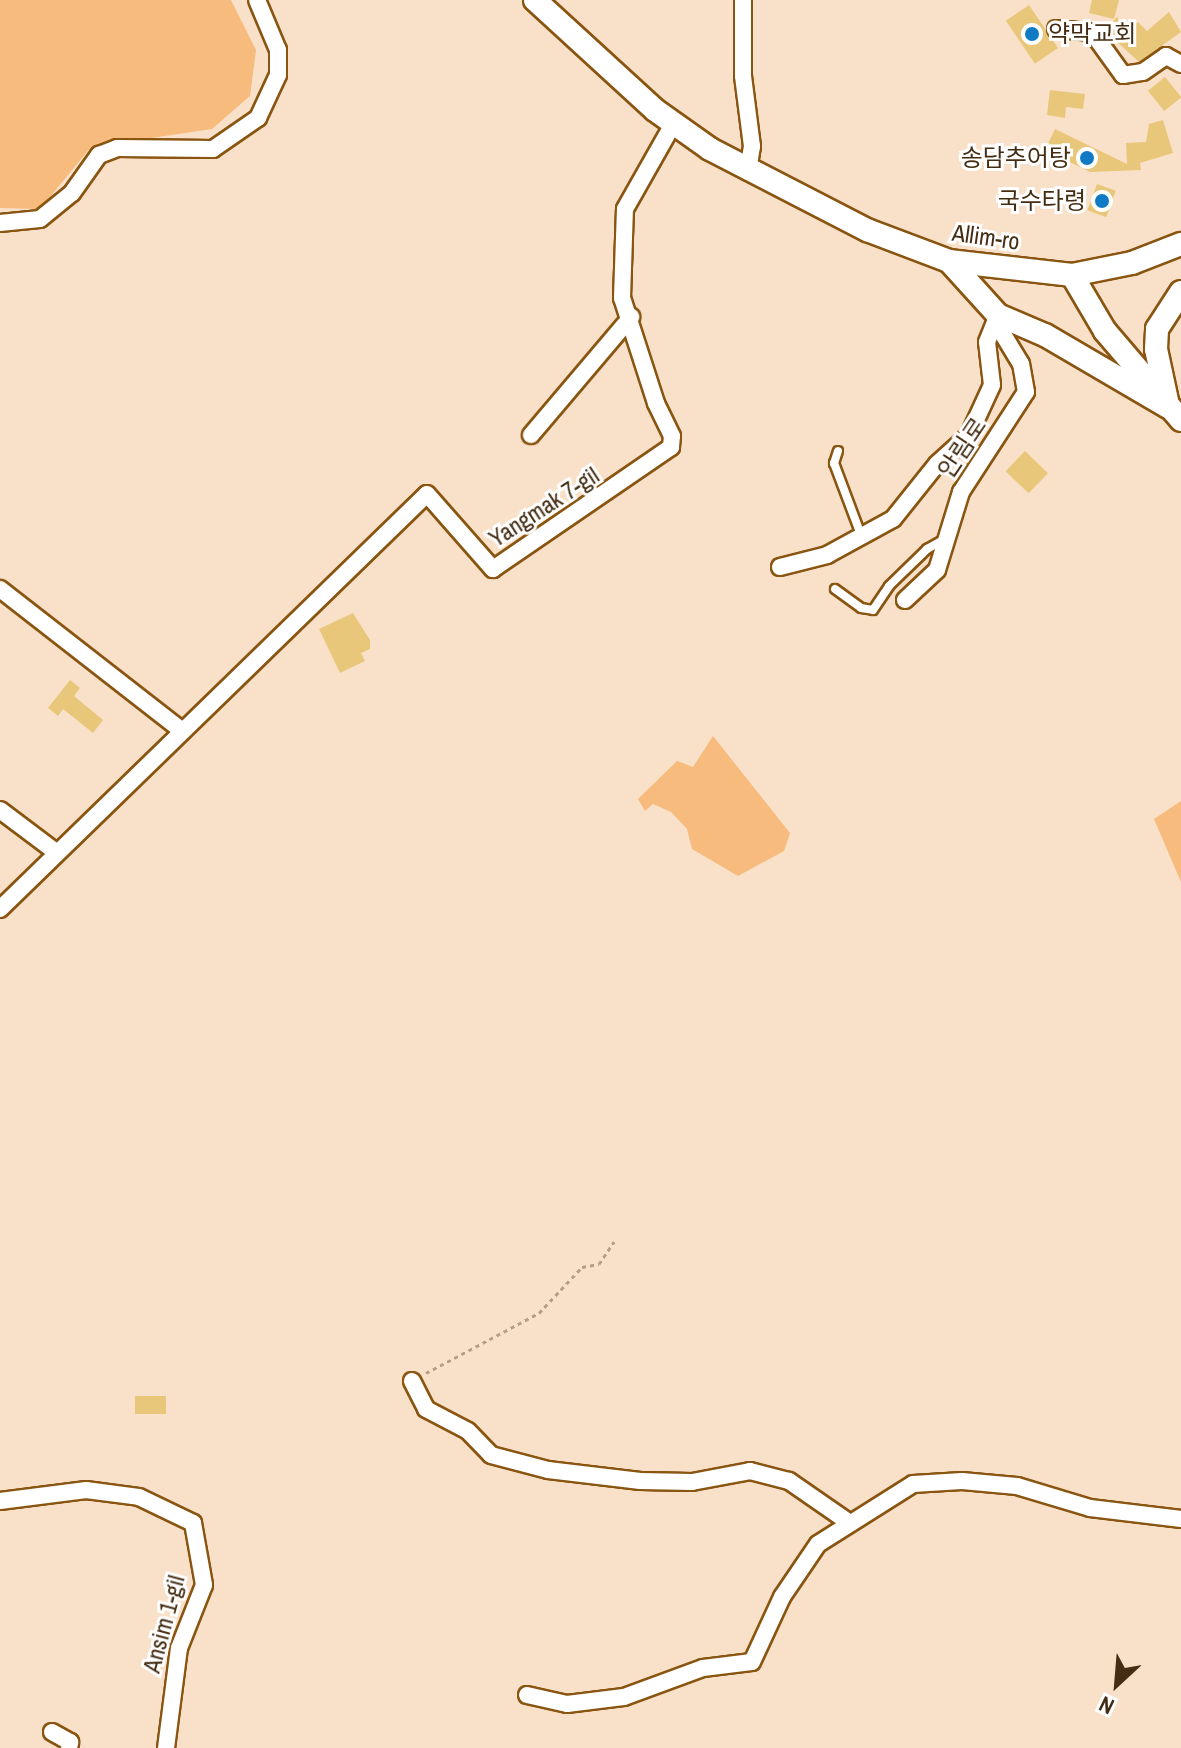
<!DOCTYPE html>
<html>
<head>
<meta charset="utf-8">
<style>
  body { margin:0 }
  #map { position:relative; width:1181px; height:1748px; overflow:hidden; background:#f9e1c9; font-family:"Archivo Narrow","Noto Sans KR",sans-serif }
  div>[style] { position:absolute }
  .green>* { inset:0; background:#f6bb7d }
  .building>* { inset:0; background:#e8c77a; transform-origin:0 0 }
  .path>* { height:3px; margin-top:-1.5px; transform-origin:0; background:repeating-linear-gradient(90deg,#b79f87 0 4px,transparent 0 8px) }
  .roads { filter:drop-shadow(2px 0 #895510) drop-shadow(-2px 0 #895510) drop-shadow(0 2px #895510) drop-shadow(0 -2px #895510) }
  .lane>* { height:8px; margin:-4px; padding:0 4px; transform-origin:4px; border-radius:4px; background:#fff }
  .street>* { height:16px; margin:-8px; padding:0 8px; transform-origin:8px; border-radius:8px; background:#fff }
  .secondary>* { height:22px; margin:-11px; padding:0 11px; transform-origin:11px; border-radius:11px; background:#fff }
  .dots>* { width:22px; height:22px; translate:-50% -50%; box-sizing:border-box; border:4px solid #fff; border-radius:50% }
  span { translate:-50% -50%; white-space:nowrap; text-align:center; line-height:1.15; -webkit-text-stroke:6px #fff; paint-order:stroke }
  .poi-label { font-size:24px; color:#442d13 }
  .left { translate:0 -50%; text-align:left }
  .right { translate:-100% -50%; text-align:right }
  .street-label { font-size:24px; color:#442d13 }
  .north { position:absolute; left:1077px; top:1644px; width:80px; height:80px; -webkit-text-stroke:6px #fff; paint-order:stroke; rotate:206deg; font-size:22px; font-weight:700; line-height:32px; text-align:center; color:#442d13 }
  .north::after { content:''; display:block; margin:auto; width:28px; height:36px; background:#442d13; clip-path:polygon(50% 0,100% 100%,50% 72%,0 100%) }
</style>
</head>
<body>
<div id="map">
  <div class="green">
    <i style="clip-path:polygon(0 0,231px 0,256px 50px,250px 96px,212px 129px,91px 147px,40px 209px,0 208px)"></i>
    <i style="clip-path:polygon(713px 736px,790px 833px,784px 851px,738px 876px,692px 849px,687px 829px,671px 812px,653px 804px,645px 811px,638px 799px,677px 761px,693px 767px)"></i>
    <i style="clip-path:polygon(1181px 801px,1181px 882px,1154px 819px)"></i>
  </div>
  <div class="building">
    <i style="clip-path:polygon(1092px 0,1119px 0,1114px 19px,1089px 13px)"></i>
    <i style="left:1029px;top:5px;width:52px;height:28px;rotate:56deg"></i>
    <i style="clip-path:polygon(1169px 12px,1181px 32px,1139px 62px,1104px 30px,1117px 17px,1129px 30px,1138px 22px,1147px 31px)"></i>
    <i style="left:1165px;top:77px;width:26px;height:22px;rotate:51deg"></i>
    <i style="clip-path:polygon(1050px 90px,1085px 94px,1083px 109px,1066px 107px,1065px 118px,1047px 115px)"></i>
    <i style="clip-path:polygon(1163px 120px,1173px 153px,1140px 163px,1141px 170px,1090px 172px,1045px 150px,1055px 129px,1127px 164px,1126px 143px,1146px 142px,1149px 124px)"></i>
    <i style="left:1097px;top:184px;width:20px;height:28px;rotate:20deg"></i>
    <i style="left:1025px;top:451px;width:32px;height:28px;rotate:44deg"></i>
    <i style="clip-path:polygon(353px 613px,370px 640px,370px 649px,361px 653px,365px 661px,340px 673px,319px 629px)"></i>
    <i style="clip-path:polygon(70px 680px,80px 688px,74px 696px,103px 720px,93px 733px,63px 709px,58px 716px,48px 708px)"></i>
    <i style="left:166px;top:1396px;width:18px;height:31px;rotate:90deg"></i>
  </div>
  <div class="path">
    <i style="left:426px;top:1373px;width:128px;rotate:-28deg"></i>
    <i style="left:539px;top:1313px;width:63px;rotate:-46.9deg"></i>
    <i style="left:582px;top:1267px;width:17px;rotate:-10deg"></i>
    <i style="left:599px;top:1264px;width:27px;rotate:-56deg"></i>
  </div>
  <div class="roads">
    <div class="lane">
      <i style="left:838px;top:451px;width:13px;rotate:108deg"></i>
      <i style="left:834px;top:463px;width:77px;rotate:69.4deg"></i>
      <i style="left:835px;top:589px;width:32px;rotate:36deg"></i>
      <i style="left:861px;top:608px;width:12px;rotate:9deg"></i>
      <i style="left:873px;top:610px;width:29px;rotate:-56deg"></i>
      <i style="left:889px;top:586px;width:53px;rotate:-44.2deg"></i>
      <i style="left:927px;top:549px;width:21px;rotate:-29deg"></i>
    </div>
    <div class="street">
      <i style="left:743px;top:0;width:76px;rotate:90deg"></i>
      <i style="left:743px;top:76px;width:71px;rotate:82.7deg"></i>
      <i style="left:752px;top:146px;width:26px;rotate:99deg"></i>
      <i style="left:1056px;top:29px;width:36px;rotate:5deg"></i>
      <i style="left:1092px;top:32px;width:53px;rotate:54.2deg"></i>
      <i style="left:1123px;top:75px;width:20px;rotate:-9deg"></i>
      <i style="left:1143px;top:72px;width:28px;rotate:-35deg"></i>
      <i style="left:1166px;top:56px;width:17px;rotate:28deg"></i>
      <i style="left:0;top:223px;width:40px;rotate:-5.7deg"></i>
      <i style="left:40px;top:219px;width:41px;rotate:-39.1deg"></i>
      <i style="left:72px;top:193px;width:47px;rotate:-54.6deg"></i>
      <i style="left:99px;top:155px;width:19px;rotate:-21deg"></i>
      <i style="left:117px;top:148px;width:96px;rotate:0.6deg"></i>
      <i style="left:213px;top:149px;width:55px;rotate:-34.6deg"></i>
      <i style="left:258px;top:118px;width:47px;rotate:-65.1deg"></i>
      <i style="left:278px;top:75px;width:25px;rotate:-90deg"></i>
      <i style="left:278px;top:50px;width:54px;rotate:-112.8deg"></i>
      <i style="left:531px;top:435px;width:155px;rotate:-49.7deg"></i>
      <i style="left:780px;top:567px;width:49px;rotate:-14.3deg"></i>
      <i style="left:827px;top:555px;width:75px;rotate:-28.6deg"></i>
      <i style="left:893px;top:519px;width:70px;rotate:-51.3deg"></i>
      <i style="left:937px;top:464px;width:43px;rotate:-42.2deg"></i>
      <i style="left:969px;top:435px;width:55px;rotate:-65.3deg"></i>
      <i style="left:992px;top:385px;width:43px;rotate:-96.6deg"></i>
      <i style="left:987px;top:342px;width:29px;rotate:-68deg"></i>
      <i style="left:0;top:589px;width:229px;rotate:37.9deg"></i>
      <i style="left:905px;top:600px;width:44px;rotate:-43.2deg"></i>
      <i style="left:937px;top:570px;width:82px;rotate:-72.9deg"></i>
      <i style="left:961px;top:492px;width:119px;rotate:-57deg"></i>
      <i style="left:1026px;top:392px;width:28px;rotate:-100deg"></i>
      <i style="left:1021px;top:364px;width:50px;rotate:-121.2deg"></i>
      <i style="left:0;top:810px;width:71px;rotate:37deg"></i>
      <i style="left:0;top:909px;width:595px;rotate:-44.18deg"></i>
      <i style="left:427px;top:494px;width:100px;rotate:48.7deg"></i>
      <i style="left:493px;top:569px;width:216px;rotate:-34.4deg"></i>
      <i style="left:671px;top:447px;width:11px;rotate:-85deg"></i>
      <i style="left:672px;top:436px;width:37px;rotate:-116deg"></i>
      <i style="left:656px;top:403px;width:110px;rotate:-107.9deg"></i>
      <i style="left:622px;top:298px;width:89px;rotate:-88.1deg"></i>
      <i style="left:625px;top:209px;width:98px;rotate:-60.5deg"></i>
      <i style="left:412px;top:1381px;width:31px;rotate:63deg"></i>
      <i style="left:426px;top:1409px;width:47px;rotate:27.6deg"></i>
      <i style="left:468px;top:1431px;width:33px;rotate:46deg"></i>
      <i style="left:491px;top:1455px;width:59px;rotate:14.7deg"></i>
      <i style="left:548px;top:1470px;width:93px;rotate:6.8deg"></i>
      <i style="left:640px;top:1481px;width:52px;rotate:1.1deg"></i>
      <i style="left:692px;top:1482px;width:59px;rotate:-10.7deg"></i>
      <i style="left:750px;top:1471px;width:40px;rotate:14.4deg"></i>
      <i style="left:789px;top:1481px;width:70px;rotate:34.6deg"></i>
      <i style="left:0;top:1501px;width:87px;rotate:-7.3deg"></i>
      <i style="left:86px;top:1490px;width:53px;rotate:7.5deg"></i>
      <i style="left:139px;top:1497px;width:60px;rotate:25.7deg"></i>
      <i style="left:193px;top:1523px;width:63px;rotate:79.9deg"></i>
      <i style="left:204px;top:1585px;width:68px;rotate:111.6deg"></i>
      <i style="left:179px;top:1648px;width:101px;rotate:97.4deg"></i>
      <i style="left:527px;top:1695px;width:41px;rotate:12.7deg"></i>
      <i style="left:567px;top:1704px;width:57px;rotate:-7deg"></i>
      <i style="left:624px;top:1697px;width:84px;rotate:-20.2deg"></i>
      <i style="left:703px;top:1668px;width:49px;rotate:-7deg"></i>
      <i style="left:752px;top:1662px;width:72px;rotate:-65.2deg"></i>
      <i style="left:782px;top:1597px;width:64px;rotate:-55.8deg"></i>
      <i style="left:818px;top:1544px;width:112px;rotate:-32.3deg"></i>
      <i style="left:913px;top:1484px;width:49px;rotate:-3.5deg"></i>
      <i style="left:962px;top:1481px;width:55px;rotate:5.2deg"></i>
      <i style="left:1017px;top:1486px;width:76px;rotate:16.8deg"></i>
      <i style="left:1090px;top:1508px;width:92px;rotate:6.9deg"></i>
      <i style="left:52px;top:1732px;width:21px;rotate:29deg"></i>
      <i style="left:70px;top:1742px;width:6px;rotate:99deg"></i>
    </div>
    <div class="secondary">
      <i style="left:535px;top:0;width:163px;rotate:42.5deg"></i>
      <i style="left:655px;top:110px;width:67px;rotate:35.3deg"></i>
      <i style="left:710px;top:149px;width:177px;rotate:27.3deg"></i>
      <i style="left:867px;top:230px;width:88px;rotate:20.7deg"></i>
      <i style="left:949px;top:261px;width:124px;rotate:6.5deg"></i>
      <i style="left:1072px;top:275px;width:61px;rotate:-11.3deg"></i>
      <i style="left:1132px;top:263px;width:53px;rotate:-21.2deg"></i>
      <i style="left:949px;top:261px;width:73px;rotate:47.8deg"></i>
      <i style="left:998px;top:315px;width:51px;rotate:23.1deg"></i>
      <i style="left:1045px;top:335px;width:143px;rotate:30.3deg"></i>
      <i style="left:1072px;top:275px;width:65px;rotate:59.5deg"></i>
      <i style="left:1105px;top:331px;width:117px;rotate:49.5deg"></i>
      <i style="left:1168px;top:405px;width:57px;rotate:-102.1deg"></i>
      <i style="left:1156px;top:349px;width:20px;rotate:-87deg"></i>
      <i style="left:1157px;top:329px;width:44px;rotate:-57deg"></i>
    </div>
  </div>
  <div class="dots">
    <i style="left:1032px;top:34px;background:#107ac4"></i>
    <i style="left:1087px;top:158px;background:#107ac4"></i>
    <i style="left:1102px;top:201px;background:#107ac4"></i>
  </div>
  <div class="poi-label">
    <span class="left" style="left:1048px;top:34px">약막교회</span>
    <span class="right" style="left:1071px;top:158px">송담추어탕</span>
    <span class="right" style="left:1086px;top:201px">국수타령</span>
  </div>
  <div class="street-label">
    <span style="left:986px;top:237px;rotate:8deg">Allim-ro</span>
    <span style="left:962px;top:448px;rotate:-56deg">안림로</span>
    <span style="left:544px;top:507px;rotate:-33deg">Yangmak 7-gil</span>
    <span style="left:164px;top:1624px;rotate:-75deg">Ansim 1-gil</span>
  </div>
  <div class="north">N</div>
</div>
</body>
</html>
